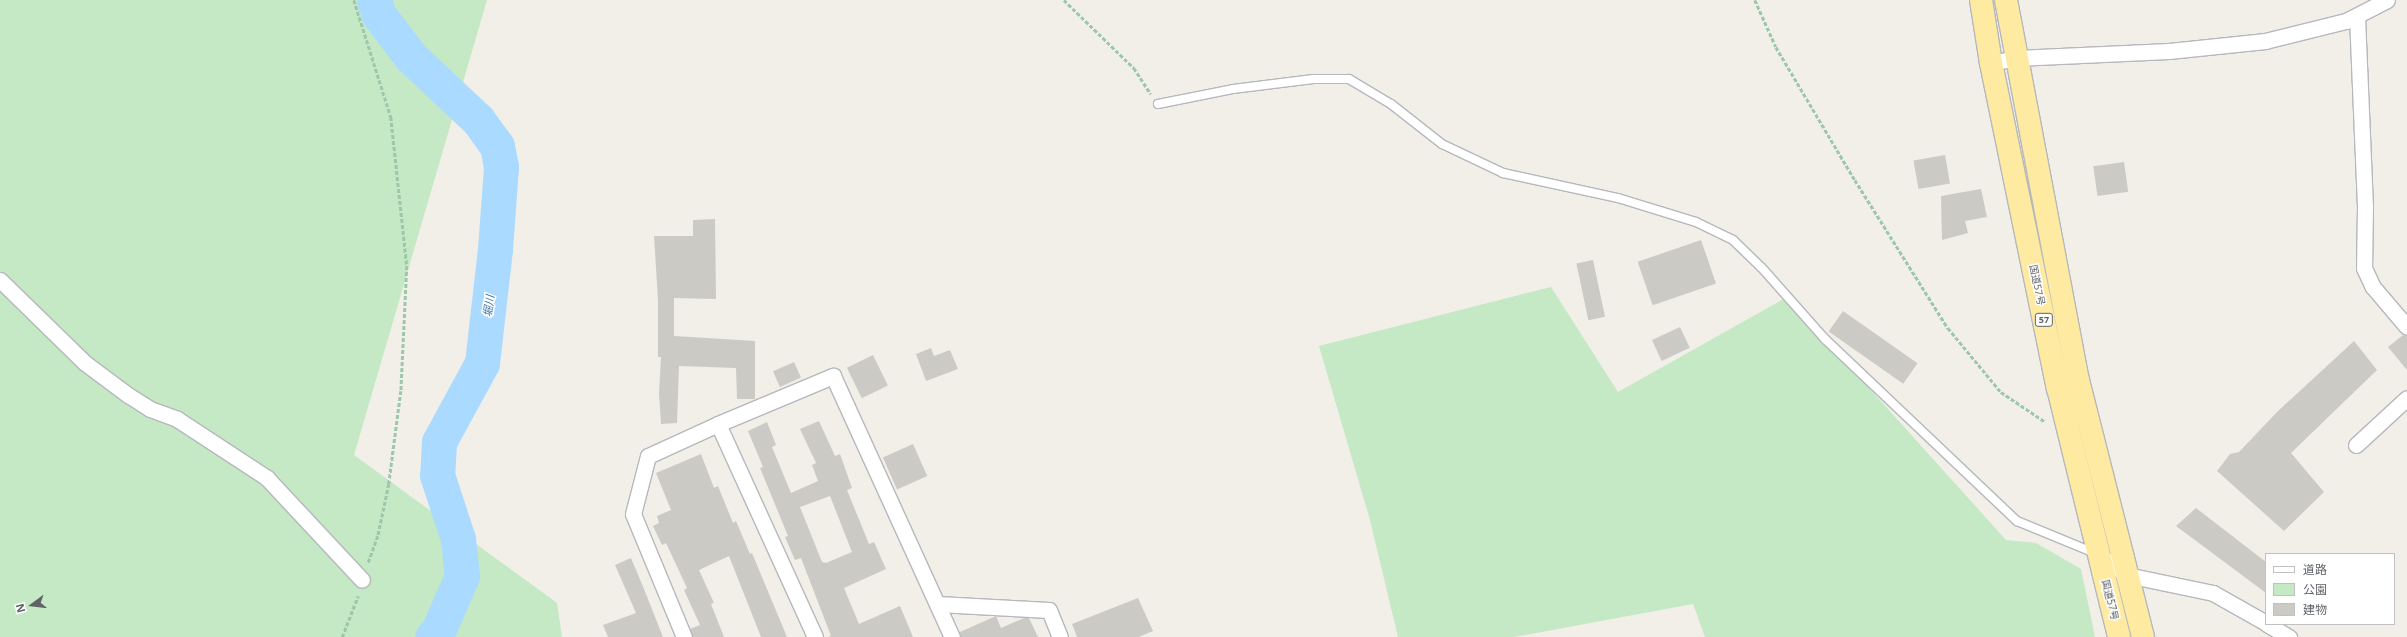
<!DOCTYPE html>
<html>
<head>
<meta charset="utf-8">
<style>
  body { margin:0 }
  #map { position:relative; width:2407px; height:637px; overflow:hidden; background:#f1efe8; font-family:"Noto Sans","Noto Sans JP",sans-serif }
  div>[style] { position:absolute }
  .green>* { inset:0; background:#c5e8c5 }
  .river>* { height:35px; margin:-17.5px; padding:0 17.5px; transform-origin:17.5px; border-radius:17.5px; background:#aadaff }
  .building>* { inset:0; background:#cccac5; transform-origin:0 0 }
  .path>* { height:2.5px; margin-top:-1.25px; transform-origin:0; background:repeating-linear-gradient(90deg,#9cc7a9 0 4px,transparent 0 6px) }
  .roads { filter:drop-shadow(1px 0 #b5b8bc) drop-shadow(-1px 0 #b5b8bc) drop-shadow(0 1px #b5b8bc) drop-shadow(0 -1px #b5b8bc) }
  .service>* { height:8px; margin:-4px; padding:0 4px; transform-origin:4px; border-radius:4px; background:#fff }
  .minor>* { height:15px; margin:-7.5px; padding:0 7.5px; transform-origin:7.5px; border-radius:7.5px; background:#fff }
  .trunk>* { height:22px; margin:-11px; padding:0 11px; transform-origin:11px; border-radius:11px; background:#feeaa1 }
  span { translate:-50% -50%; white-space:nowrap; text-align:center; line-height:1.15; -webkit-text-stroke:3px #fff; paint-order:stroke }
  .shield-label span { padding:1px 3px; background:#fff; border:1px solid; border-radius:3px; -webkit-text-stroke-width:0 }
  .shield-label { font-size:9px; color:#5f6368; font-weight:700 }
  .street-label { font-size:10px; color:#5f6368 }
  .water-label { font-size:11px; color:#4174aa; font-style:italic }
  .legend { position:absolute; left:2265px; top:553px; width:130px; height:72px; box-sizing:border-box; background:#fff; border:1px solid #bfc1c3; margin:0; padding:5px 7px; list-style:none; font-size:12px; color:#5f6368 }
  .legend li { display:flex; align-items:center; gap:8px; height:20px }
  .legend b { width:20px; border:1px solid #bfc1c3 }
  .north { position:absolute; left:12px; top:585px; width:40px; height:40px; -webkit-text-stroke:3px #fff; paint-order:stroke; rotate:255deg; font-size:11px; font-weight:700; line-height:16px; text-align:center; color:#5f6368 }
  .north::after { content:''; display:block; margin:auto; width:14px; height:18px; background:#5f6368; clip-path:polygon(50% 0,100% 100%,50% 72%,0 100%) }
</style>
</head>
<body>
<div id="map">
  <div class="green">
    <i style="clip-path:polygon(0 0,487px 0,354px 455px,557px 603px,562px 637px,0 637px)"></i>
    <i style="clip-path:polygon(1551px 287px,1618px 392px,1787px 297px,2006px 540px,2036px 543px,2081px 569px,2095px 637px,1705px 637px,1693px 604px,1514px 637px,1398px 637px,1370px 520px,1319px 346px)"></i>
  </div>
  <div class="river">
    <i style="left:374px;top:0;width:16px;rotate:72deg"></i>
    <i style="left:379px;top:15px;width:53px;rotate:52.7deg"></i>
    <i style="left:411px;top:57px;width:92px;rotate:43.2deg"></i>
    <i style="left:478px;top:120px;width:32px;rotate:54deg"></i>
    <i style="left:497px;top:146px;width:21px;rotate:79deg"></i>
    <i style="left:501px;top:167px;width:82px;rotate:94.2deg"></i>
    <i style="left:495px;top:249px;width:115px;rotate:96.5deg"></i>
    <i style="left:482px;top:363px;width:90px;rotate:118.6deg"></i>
    <i style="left:439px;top:442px;width:33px;rotate:93deg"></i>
    <i style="left:437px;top:475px;width:67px;rotate:71.8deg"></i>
    <i style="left:458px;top:539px;width:37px;rotate:84deg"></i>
    <i style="left:462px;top:576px;width:60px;rotate:113.6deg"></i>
    <i style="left:438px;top:631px;width:8px;rotate:135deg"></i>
  </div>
  <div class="building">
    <i style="left:1945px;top:155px;width:29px;height:32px;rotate:80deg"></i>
    <i style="left:2124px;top:162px;width:30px;height:31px;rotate:82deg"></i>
    <i style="clip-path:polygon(1981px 189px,1987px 217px,1965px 221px,1968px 233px,1942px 240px,1941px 196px)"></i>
    <i style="clip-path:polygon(715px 219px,716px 299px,674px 298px,674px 336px,755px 341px,755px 399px,737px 399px,736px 368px,679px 366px,677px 423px,661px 424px,659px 393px,661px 357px,658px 357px,658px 300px,654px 236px,693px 236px,693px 220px)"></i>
    <i style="left:1701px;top:240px;width:46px;height:67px;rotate:71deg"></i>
    <i style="left:1593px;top:260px;width:58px;height:17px;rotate:78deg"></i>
    <i style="left:1843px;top:311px;width:91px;height:25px;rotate:35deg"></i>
    <i style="left:1680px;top:327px;width:23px;height:31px;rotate:65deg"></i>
    <i style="clip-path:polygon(2403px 335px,2407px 336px,2407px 370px,2388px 347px)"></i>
    <i style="clip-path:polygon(2354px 341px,2377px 370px,2291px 453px,2324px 492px,2284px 531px,2217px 471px,2230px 454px,2239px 452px,2277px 412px)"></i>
    <i style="clip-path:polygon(931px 348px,934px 356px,950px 350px,958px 369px,926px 381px,916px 354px)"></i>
    <i style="left:873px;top:355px;width:34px;height:29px;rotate:64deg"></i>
    <i style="left:794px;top:362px;width:17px;height:23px;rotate:66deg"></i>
    <i style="clip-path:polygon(evenodd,819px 421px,835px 456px,840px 454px,852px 488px,847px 490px,869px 544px,874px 542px,886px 569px,844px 588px,859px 624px,900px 606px,913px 637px,828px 637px,831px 636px,801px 558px,795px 560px,785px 537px,788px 536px,760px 468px,763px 467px,748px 431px,767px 422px,776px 445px,772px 447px,791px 493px,818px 481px,812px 465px,816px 463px,800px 429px,819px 421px,830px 496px,852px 552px,826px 563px,822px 562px,800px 507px,830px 496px)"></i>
    <i style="left:913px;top:444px;width:35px;height:33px;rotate:66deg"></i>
    <i style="clip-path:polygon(701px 454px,714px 488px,718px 486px,733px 523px,736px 521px,750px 554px,752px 553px,787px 637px,761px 637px,729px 556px,699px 570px,714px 603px,711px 604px,724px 637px,693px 637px,690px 629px,700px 625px,684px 590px,687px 588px,666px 543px,662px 545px,653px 526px,659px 523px,657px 516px,671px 510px,656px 473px)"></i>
    <i style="clip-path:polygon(2196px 508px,2266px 562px,2266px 593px,2176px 526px)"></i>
    <i style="clip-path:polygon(631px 558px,644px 589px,663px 637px,608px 637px,603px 625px,636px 613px,615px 565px)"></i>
    <i style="clip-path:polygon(1138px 598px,1153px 631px,1139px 637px,1077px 637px,1072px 624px)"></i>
    <i style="clip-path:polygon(996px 616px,1001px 628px,1024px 618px,1029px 618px,1038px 637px,961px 637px,960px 632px)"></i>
  </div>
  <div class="path">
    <i style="left:354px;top:0;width:123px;rotate:72.5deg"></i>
    <i style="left:391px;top:117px;width:150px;rotate:83.9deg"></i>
    <i style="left:407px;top:266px;width:125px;rotate:92.7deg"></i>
    <i style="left:401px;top:391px;width:94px;rotate:97.4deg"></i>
    <i style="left:389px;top:484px;width:53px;rotate:101.9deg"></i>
    <i style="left:378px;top:536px;width:29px;rotate:110deg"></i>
    <i style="left:1064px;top:0;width:98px;rotate:44.2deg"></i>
    <i style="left:1134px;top:68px;width:31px;rotate:57deg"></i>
    <i style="left:1755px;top:0;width:51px;rotate:65.9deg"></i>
    <i style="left:1776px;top:47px;width:155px;rotate:59.3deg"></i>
    <i style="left:1855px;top:180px;width:175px;rotate:57.9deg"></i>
    <i style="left:1948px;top:328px;width:83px;rotate:50.4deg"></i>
    <i style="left:2001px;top:392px;width:52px;rotate:34deg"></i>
    <i style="left:342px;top:637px;width:44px;rotate:-68.7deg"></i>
  </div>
  <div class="roads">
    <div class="service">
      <i style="left:1158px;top:104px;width:76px;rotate:-11.3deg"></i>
      <i style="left:1233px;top:89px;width:81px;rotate:-7.1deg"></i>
      <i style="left:1313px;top:79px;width:36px"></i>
      <i style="left:1349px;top:79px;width:49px;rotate:30.8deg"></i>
      <i style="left:1391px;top:104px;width:65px;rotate:38.1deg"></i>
      <i style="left:1442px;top:144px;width:68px;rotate:25.4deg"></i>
      <i style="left:1503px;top:173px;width:118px;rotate:12.3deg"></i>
      <i style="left:1618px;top:198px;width:82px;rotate:17.1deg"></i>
      <i style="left:1696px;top:222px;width:41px;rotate:25.9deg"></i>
      <i style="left:1733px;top:240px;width:40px;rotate:44deg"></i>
      <i style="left:1762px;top:268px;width:95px;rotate:48.4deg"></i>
      <i style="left:1825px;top:339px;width:265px;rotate:43.5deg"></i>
      <i style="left:2017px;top:521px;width:87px;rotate:22.4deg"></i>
    </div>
    <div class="minor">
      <i style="left:2357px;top:16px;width:191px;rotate:87.6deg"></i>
      <i style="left:2365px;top:207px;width:61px;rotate:90.9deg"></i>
      <i style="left:2364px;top:268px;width:21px;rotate:65deg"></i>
      <i style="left:2373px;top:287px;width:52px;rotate:49.6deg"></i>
      <i style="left:1991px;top:63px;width:25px;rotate:-11deg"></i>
      <i style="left:2016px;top:58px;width:153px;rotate:-2.6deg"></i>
      <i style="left:2169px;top:51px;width:97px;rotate:-5.9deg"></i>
      <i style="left:2265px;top:41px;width:83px;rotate:-13.9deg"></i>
      <i style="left:2346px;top:21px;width:46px;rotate:-27.1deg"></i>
      <i style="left:0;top:280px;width:119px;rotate:44.3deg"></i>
      <i style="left:85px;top:363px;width:54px;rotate:36.7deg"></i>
      <i style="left:128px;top:395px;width:26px;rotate:32deg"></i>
      <i style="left:150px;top:409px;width:29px;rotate:20deg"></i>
      <i style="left:177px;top:419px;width:108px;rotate:33.2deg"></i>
      <i style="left:267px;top:478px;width:139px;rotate:47deg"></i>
      <i style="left:718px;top:424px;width:234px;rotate:65.5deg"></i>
      <i style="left:2356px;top:445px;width:69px;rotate:-42.7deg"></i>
      <i style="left:2099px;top:555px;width:34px;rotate:36deg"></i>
      <i style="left:2127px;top:575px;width:88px;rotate:11.8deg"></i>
      <i style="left:2213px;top:593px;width:61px;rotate:29.5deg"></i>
      <i style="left:938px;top:604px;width:111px;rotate:3.1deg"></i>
      <i style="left:1049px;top:610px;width:29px;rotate:68deg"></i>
      <i style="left:2267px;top:624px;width:26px;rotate:31deg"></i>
      <i style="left:684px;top:637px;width:133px;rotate:-112.5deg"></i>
      <i style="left:633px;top:514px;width:60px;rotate:-75.5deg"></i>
      <i style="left:648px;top:456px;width:77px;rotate:-24.6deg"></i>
      <i style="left:718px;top:424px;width:125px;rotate:-22.7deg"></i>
      <i style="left:833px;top:376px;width:287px;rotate:65.5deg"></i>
    </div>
    <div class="trunk">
      <i style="left:1981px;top:0;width:64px;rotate:81deg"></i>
      <i style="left:1991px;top:63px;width:332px;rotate:78.4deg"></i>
      <i style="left:2058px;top:388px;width:256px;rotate:76.2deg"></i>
      <i style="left:2006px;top:0;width:387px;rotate:79.3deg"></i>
      <i style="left:2078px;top:380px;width:265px;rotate:75.8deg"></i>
    </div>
  </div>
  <div class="shield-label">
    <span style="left:2044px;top:320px">57</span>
  </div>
  <div class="street-label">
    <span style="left:2037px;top:285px;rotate:78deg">国道57号</span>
    <span style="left:2110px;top:600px;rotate:76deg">国道57号</span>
  </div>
  <div class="water-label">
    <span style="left:489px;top:306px;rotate:-83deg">堀川</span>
  </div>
  <ul class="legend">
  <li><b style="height:5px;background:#fff"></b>道路</li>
  <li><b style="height:11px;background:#c5e8c5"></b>公園</li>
  <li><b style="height:11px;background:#cccac5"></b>建物</li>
  </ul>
  <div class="north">N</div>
</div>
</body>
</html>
